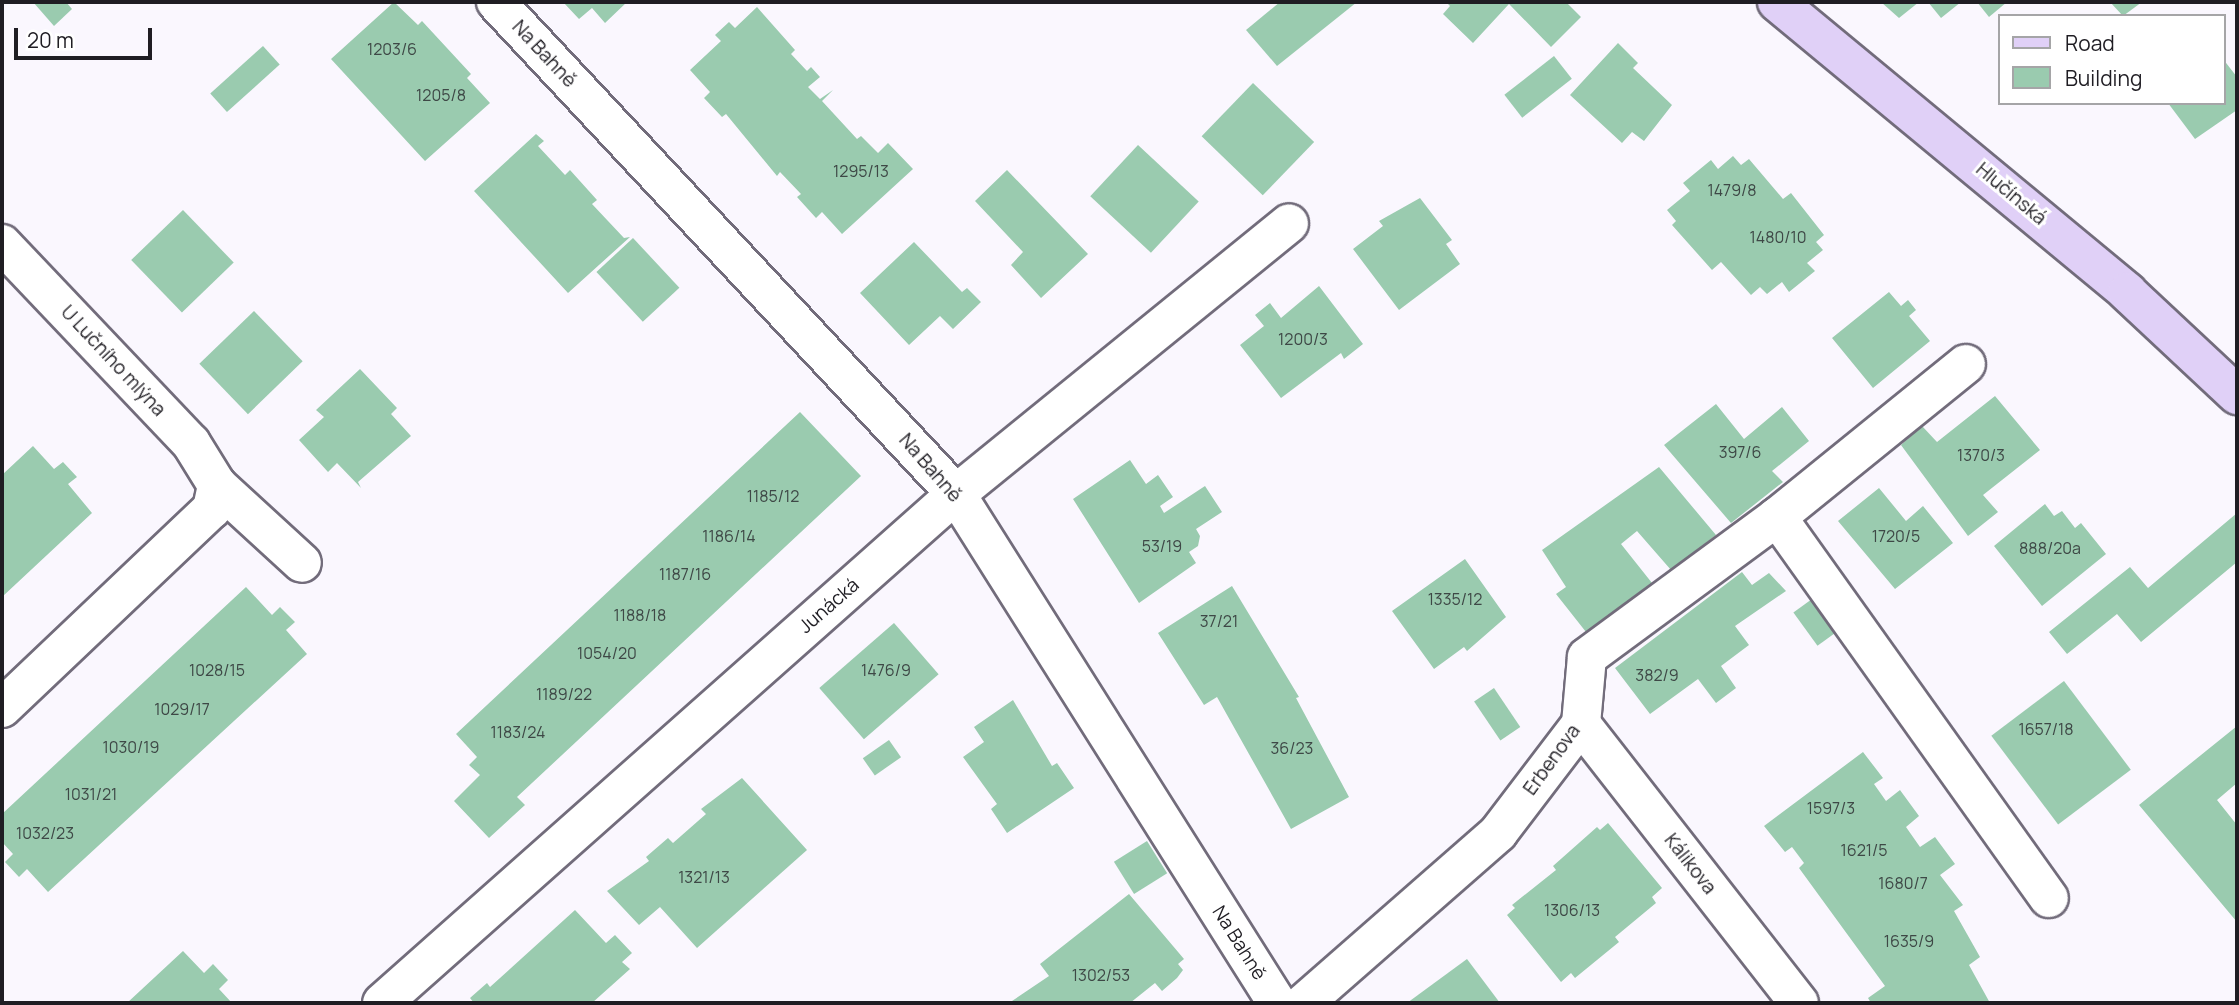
<!DOCTYPE html>
<html>
<head>
<meta charset="utf-8">
<style>
  body { margin:0 }
  #map { position:relative; width:2239px; height:1005px; overflow:hidden; background:#faf7fe; font-family:Manrope,sans-serif }
  div>[style] { position:absolute }
  .building>* { inset:0; background:#9acbaf; transform-origin:0 0 }
  .roads { filter:drop-shadow(2px 0 #726c7b) drop-shadow(-2px 0 #726c7b) drop-shadow(0 2px #726c7b) drop-shadow(0 -2px #726c7b) }
  .minor>* { height:38px; margin:-19px; padding:0 19px; transform-origin:19px; border-radius:19px; background:#fff }
  .primary>* { height:38px; margin:-19px; padding:0 19px; transform-origin:19px; border-radius:19px; background:#e0d0f7 }
  span { translate:-50% -50%; white-space:nowrap; text-align:center; line-height:1.15; -webkit-text-stroke:6px #fff; paint-order:stroke }
  .number-label { font-size:16px; color:#3e4846 }
  .number-label span { -webkit-text-stroke-width:0 }
  .street-label { font-size:19px; color:#1f1d23 }
  .frame { position:absolute; inset:0; border:4px solid #1f1d23; pointer-events:none }
  .legend { position:absolute; left:1998px; top:14px; width:228px; height:91px; box-sizing:border-box; background:#fff; border:2px solid #a5a5a7; margin:0; padding:9px 12px; list-style:none; font-size:21px; color:#1f1d23 }
  .legend li { display:flex; align-items:center; gap:14px; height:35px }
  .legend b { width:35px; border:2px solid #a5a5a7 }
  .scale { position:absolute; left:14px; top:28px; width:138px; height:32px; box-sizing:border-box; border:4px solid #1f1d23; border-top:0; padding-left:9px; font-size:21px; line-height:24px; white-space:nowrap; color:#1f1d23; -webkit-text-stroke:5px #fff; paint-order:stroke }
</style>
</head>
<body>
<div id="map">
  <div class="building">
    <i style="clip-path:polygon(33px 2px,66px 2px,72px 9px,54px 26px)"></i>
    <i style="clip-path:polygon(394px 2px,418px 25px,422px 21px,471px 74px,467px 78px,490px 103px,425px 161px,331px 59px)"></i>
    <i style="clip-path:polygon(563px 2px,627px 2px,605px 23px,592px 8px,579px 19px)"></i>
    <i style="clip-path:polygon(1280px 2px,1357px 2px,1277px 66px,1246px 30px)"></i>
    <i style="clip-path:polygon(1446px 2px,1566px 2px,1581px 17px,1551px 47px,1509px 4px,1473px 43px,1443px 14px,1450px 6px)"></i>
    <i style="clip-path:polygon(1881px 2px,1919px 2px,1899px 18px)"></i>
    <i style="clip-path:polygon(1928px 2px,1961px 2px,1941px 18px)"></i>
    <i style="clip-path:polygon(1977px 2px,2007px 2px,1989px 17px)"></i>
    <i style="clip-path:polygon(2110px 2px,2142px 2px,2123px 16px)"></i>
    <i style="clip-path:polygon(757px 7px,795px 50px,791px 54px,807px 71px,811px 67px,820px 77px,808px 87px,820px 99px,833px 90px,822px 101px,857px 139px,861px 136px,878px 153px,888px 143px,913px 169px,842px 234px,822px 212px,816px 218px,797px 197px,801px 194px,780px 172px,777px 176px,726px 114px,722px 117px,704px 98px,710px 92px,690px 70px,721px 41px,715px 35px,729px 22px,735px 28px)"></i>
    <i style="clip-path:polygon(1618px 43px,1638px 63px,1633px 68px,1672px 105px,1644px 141px,1632px 132px,1622px 143px,1570px 95px)"></i>
    <i style="left:263px;top:46px;width:25px;height:71px;rotate:48deg"></i>
    <i style="left:1554px;top:56px;width:29px;height:63px;rotate:52deg"></i>
    <i style="clip-path:polygon(2223px 59px,2237px 77px,2237px 110px,2195px 139px,2168px 103px,2223px 103px)"></i>
    <i style="left:1253px;top:83px;width:85px;height:74px;rotate:44deg"></i>
    <i style="clip-path:polygon(536px 134px,544px 141px,538px 146px,565px 175px,570px 170px,597px 200px,592px 204px,624px 238px,630px 237px,568px 293px,474px 191px)"></i>
    <i style="left:1138px;top:145px;width:83px;height:70px;rotate:43deg"></i>
    <i style="clip-path:polygon(1733px 156px,1741px 165px,1749px 159px,1783px 199px,1791px 193px,1824px 235px,1816px 242px,1823px 250px,1807px 263px,1815px 271px,1789px 292px,1782px 282px,1767px 294px,1760px 287px,1751px 295px,1721px 262px,1712px 270px,1672px 225px,1676px 221px,1667px 210px,1690px 191px,1683px 183px,1711px 160px,1718px 169px)"></i>
    <i style="clip-path:polygon(1007px 170px,1088px 254px,1041px 298px,1011px 265px,1023px 252px,975px 201px)"></i>
    <i style="clip-path:polygon(1420px 198px,1452px 240px,1446px 244px,1460px 264px,1399px 310px,1353px 249px,1383px 226px,1379px 221px)"></i>
    <i style="left:183px;top:210px;width:73px;height:72px;rotate:46deg"></i>
    <i style="left:633px;top:238px;width:68px;height:50px;rotate:47deg"></i>
    <i style="clip-path:polygon(914px 242px,962px 292px,967px 288px,981px 302px,953px 329px,940px 316px,909px 345px,860px 293px)"></i>
    <i style="clip-path:polygon(1319px 286px,1363px 344px,1344px 359px,1341px 353px,1281px 398px,1240px 345px,1264px 326px,1255px 315px,1270px 303px,1281px 318px)"></i>
    <i style="clip-path:polygon(1889px 292px,1901px 306px,1908px 300px,1916px 310px,1909px 316px,1930px 341px,1873px 388px,1832px 338px)"></i>
    <i style="left:254px;top:311px;width:70px;height:76px;rotate:46deg"></i>
    <i style="clip-path:polygon(360px 369px,397px 408px,391px 414px,411px 436px,358px 482px,361px 488px,337px 463px,328px 472px,299px 440px,324px 417px,316px 410px)"></i>
    <i style="clip-path:polygon(1995px 396px,2040px 450px,1983px 495px,1998px 512px,1968px 536px,1901px 445px,1922px 426px,1937px 442px)"></i>
    <i style="clip-path:polygon(1716px 404px,1744px 439px,1782px 407px,1809px 441px,1772px 471px,1783px 482px,1731px 523px,1664px 445px)"></i>
    <i style="clip-path:polygon(800px 412px,861px 476px,517px 797px,525px 805px,489px 838px,454px 801px,480px 775px,469px 765px,477px 757px,456px 734px)"></i>
    <i style="clip-path:polygon(33px 446px,54px 469px,63px 462px,77px 477px,68px 484px,92px 513px,2px 597px,2px 475px)"></i>
    <i style="clip-path:polygon(1130px 460px,1146px 484px,1158px 475px,1173px 497px,1160px 506px,1164px 513px,1205px 486px,1222px 512px,1196px 529px,1200px 536px,1198px 546px,1189px 552px,1196px 563px,1139px 603px,1073px 499px)"></i>
    <i style="clip-path:polygon(1659px 467px,1716px 535px,1671px 570px,1637px 531px,1621px 544px,1652px 583px,1586px 632px,1556px 594px,1566px 587px,1542px 550px)"></i>
    <i style="clip-path:polygon(1879px 488px,1906px 521px,1923px 506px,1953px 543px,1895px 589px,1838px 521px)"></i>
    <i style="clip-path:polygon(2045px 504px,2054px 516px,2062px 511px,2075px 528px,2081px 523px,2106px 554px,2042px 606px,1994px 546px)"></i>
    <i style="clip-path:polygon(2237px 513px,2237px 562px,2141px 642px,2117px 614px,2067px 654px,2049px 632px,2130px 567px,2148px 588px)"></i>
    <i style="clip-path:polygon(1465px 559px,1506px 617px,1467px 651px,1464px 647px,1434px 669px,1392px 611px)"></i>
    <i style="clip-path:polygon(1742px 572px,1752px 585px,1769px 573px,1786px 591px,1735px 626px,1749px 645px,1721px 666px,1736px 688px,1716px 703px,1698px 679px,1650px 714px,1615px 668px)"></i>
    <i style="clip-path:polygon(1232px 586px,1299px 697px,1296px 698px,1349px 797px,1291px 829px,1217px 697px,1204px 705px,1158px 633px)"></i>
    <i style="clip-path:polygon(246px 587px,272px 615px,280px 607px,295px 622px,286px 630px,307px 654px,48px 892px,27px 869px,19px 877px,5px 862px,13px 854px,2px 842px,2px 814px)"></i>
    <i style="left:1812px;top:599px;width:41px;height:23px;rotate:54deg"></i>
    <i style="left:894px;top:623px;width:68px;height:99px;rotate:49deg"></i>
    <i style="left:2064px;top:681px;width:111px;height:91px;rotate:53deg"></i>
    <i style="left:1494px;top:688px;width:47px;height:24px;rotate:56deg"></i>
    <i style="clip-path:polygon(1013px 700px,1052px 766px,1057px 763px,1074px 788px,1007px 833px,991px 809px,997px 804px,963px 757px,984px 742px,974px 727px)"></i>
    <i style="clip-path:polygon(2237px 726px,2237px 783px,2217px 800px,2237px 825px,2237px 922px,2139px 805px)"></i>
    <i style="left:889px;top:740px;width:21px;height:32px;rotate:55deg"></i>
    <i style="clip-path:polygon(1863px 752px,1883px 778px,1874px 784px,1886px 801px,1900px 790px,1919px 816px,1906px 827px,1920px 847px,1935px 837px,1955px 864px,1940px 875px,1963px 905px,1954px 911px,1980px 957px,1969px 965px,1990px 1003px,1871px 1003px,1868px 998px,1885px 986px,1799px 868px,1804px 863px,1792px 847px,1785px 852px,1764px 826px)"></i>
    <i style="clip-path:polygon(742px 778px,807px 850px,697px 948px,660px 907px,639px 925px,607px 891px,649px 861px,646px 857px,668px 838px,673px 843px,706px 814px,701px 809px)"></i>
    <i style="clip-path:polygon(1608px 823px,1662px 888px,1652px 897px,1656px 903px,1615px 937px,1619px 942px,1575px 978px,1571px 973px,1561px 982px,1507px 915px,1515px 908px,1512px 905px,1556px 870px,1553px 866px,1597px 827px,1600px 830px)"></i>
    <i style="left:1147px;top:841px;width:38px;height:39px;rotate:58deg"></i>
    <i style="clip-path:polygon(1129px 894px,1184px 959px,1178px 964px,1183px 970px,1177px 978px,1162px 991px,1155px 983px,1130px 1003px,1009px 1003px,1049px 976px,1040px 964px)"></i>
    <i style="clip-path:polygon(575px 910px,606px 943px,615px 935px,632px 953px,622px 962px,630px 969px,592px 1003px,474px 1003px,470px 998px,487px 983px,490px 987px)"></i>
    <i style="clip-path:polygon(183px 951px,204px 973px,213px 964px,228px 980px,219px 989px,232px 1003px,127px 1003px)"></i>
    <i style="clip-path:polygon(1467px 959px,1500px 1003px,1407px 1003px)"></i>
  </div>
  <div class="roads">
    <div class="minor">
      <i style="left:496px;top:2px;width:674px;rotate:46.93deg"></i>
      <i style="left:956px;top:494px;width:602px;rotate:57.76deg"></i>
      <i style="left:2px;top:244px;width:274px;rotate:46.5deg"></i>
      <i style="left:191px;top:443px;width:49px;rotate:58.2deg"></i>
      <i style="left:217px;top:485px;width:115px;rotate:42.5deg"></i>
      <i style="left:1777px;top:517px;width:468px;rotate:54.5deg"></i>
      <i style="left:2px;top:708px;width:289px;rotate:-43.5deg"></i>
      <i style="left:212px;top:509px;width:25px;rotate:-78deg"></i>
      <i style="left:1581px;top:724px;width:354px;rotate:52deg"></i>
      <i style="left:382px;top:1003px;width:767px;rotate:-41.57deg"></i>
      <i style="left:956px;top:494px;width:429px;rotate:-39.1deg"></i>
      <i style="left:1304px;top:1003px;width:258px;rotate:-41.2deg"></i>
      <i style="left:1498px;top:833px;width:137px;rotate:-52.7deg"></i>
      <i style="left:1581px;top:724px;width:67px;rotate:-84.9deg"></i>
      <i style="left:1587px;top:657px;width:236px;rotate:-36.4deg"></i>
      <i style="left:1777px;top:517px;width:243px;rotate:-39deg"></i>
    </div>
    <div class="primary">
      <i style="left:1777px;top:2px;width:455px;rotate:39.6deg"></i>
      <i style="left:2127px;top:292px;width:151px;rotate:43.1deg"></i>
    </div>
  </div>
  <div class="number-label">
    <span style="left:392px;top:49px">1203/6</span>
    <span style="left:441px;top:95px">1205/8</span>
    <span style="left:861px;top:171px">1295/13</span>
    <span style="left:1732px;top:190px">1479/8</span>
    <span style="left:1778px;top:237px">1480/10</span>
    <span style="left:1303px;top:339px">1200/3</span>
    <span style="left:1740px;top:452px">397/6</span>
    <span style="left:1981px;top:455px">1370/3</span>
    <span style="left:773px;top:496px">1185/12</span>
    <span style="left:729px;top:536px">1186/14</span>
    <span style="left:1896px;top:536px">1720/5</span>
    <span style="left:1162px;top:546px">53/19</span>
    <span style="left:2050px;top:548px">888/20a</span>
    <span style="left:685px;top:574px">1187/16</span>
    <span style="left:1455px;top:599px">1335/12</span>
    <span style="left:640px;top:615px">1188/18</span>
    <span style="left:1219px;top:621px">37/21</span>
    <span style="left:607px;top:653px">1054/20</span>
    <span style="left:217px;top:670px">1028/15</span>
    <span style="left:886px;top:670px">1476/9</span>
    <span style="left:1657px;top:675px">382/9</span>
    <span style="left:564px;top:694px">1189/22</span>
    <span style="left:182px;top:709px">1029/17</span>
    <span style="left:2046px;top:729px">1657/18</span>
    <span style="left:518px;top:732px">1183/24</span>
    <span style="left:131px;top:747px">1030/19</span>
    <span style="left:1292px;top:748px">36/23</span>
    <span style="left:91px;top:794px">1031/21</span>
    <span style="left:1831px;top:808px">1597/3</span>
    <span style="left:45px;top:833px">1032/23</span>
    <span style="left:1864px;top:850px">1621/5</span>
    <span style="left:704px;top:877px">1321/13</span>
    <span style="left:1903px;top:883px">1680/7</span>
    <span style="left:1572px;top:910px">1306/13</span>
    <span style="left:1909px;top:941px">1635/9</span>
    <span style="left:1101px;top:975px">1302/53</span>
  </div>
  <div class="street-label">
    <span style="left:544px;top:54px;rotate:47deg">Na Bahně</span>
    <span style="left:2011px;top:194px;rotate:40deg">Hlučínská</span>
    <span style="left:113px;top:361px;rotate:47deg">U Lučního mlýna</span>
    <span style="left:930px;top:468px;rotate:49deg">Na Bahně</span>
    <span style="left:829px;top:606px;rotate:-41deg">Junácká</span>
    <span style="left:1552px;top:760px;rotate:-54deg">Erbenova</span>
    <span style="left:1690px;top:864px;rotate:52deg">Kálikova</span>
    <span style="left:1239px;top:943px;rotate:58deg">Na Bahně</span>
  </div>
  <div class="frame"></div>
  <ul class="legend">
  <li><b style="height:9px;background:#e0d0f7"></b>Road</li>
  <li><b style="height:19px;background:#9acbaf"></b>Building</li>
  </ul>
  <div class="scale">20 m</div>
</div>
</body>
</html>
